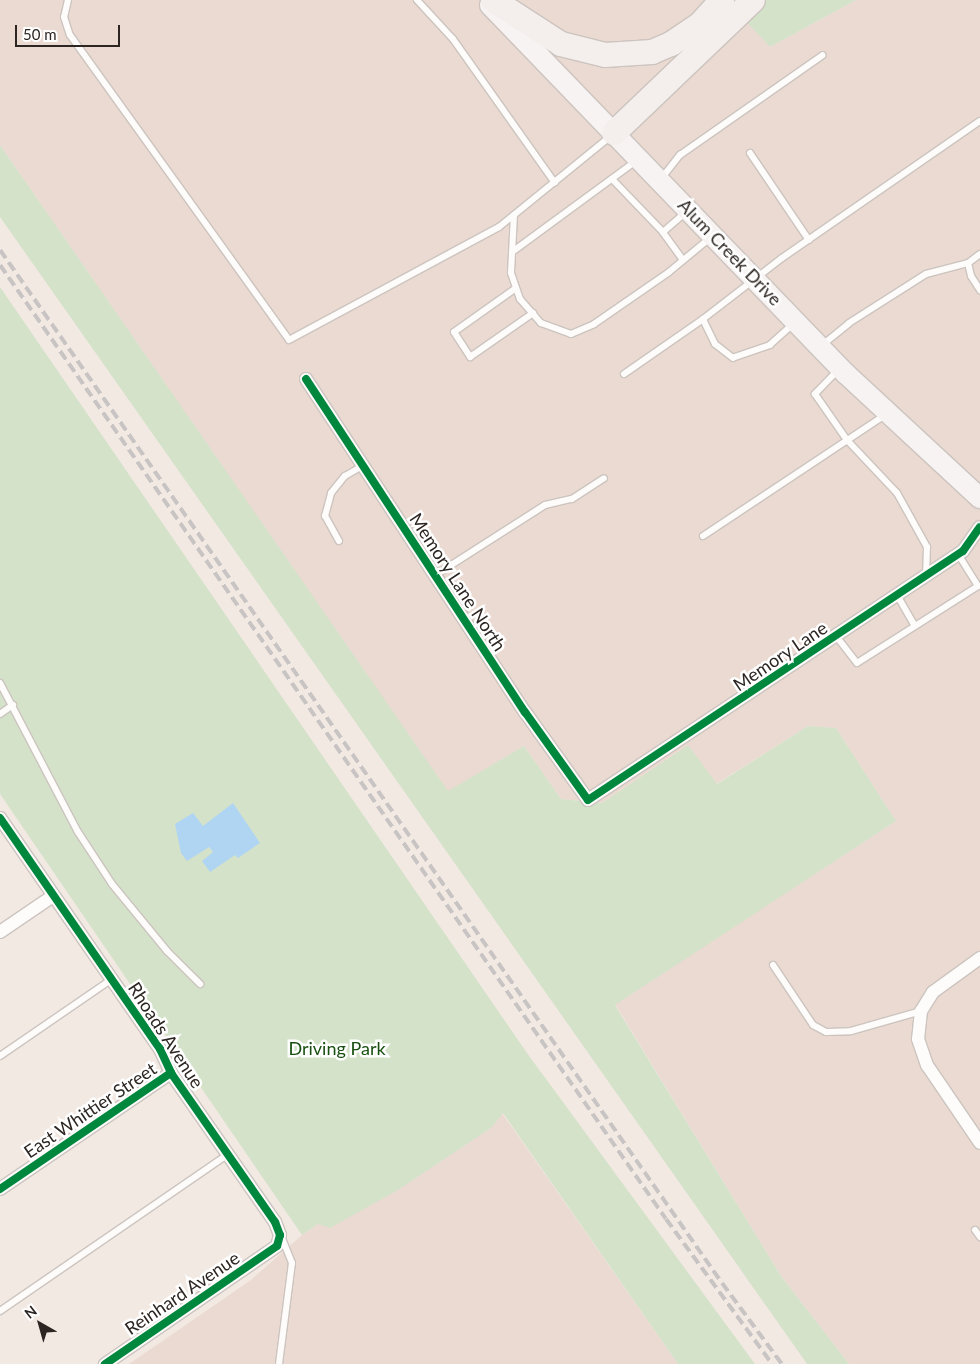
<!DOCTYPE html>
<html>
<head>
<meta charset="utf-8">
<style>
  body { margin:0 }
  #map { position:relative; width:980px; height:1364px; overflow:hidden; background:#f3e9e3; font-family:Lato,sans-serif }
  div>[style] { position:absolute }
  .industrial>* { inset:0; background:#eadad1 }
  .green>* { inset:0; background:#d4e2ca }
  .water>* { inset:0; background:#b0d5f2 }
  .roads { filter:drop-shadow(1px 0 #ccc4bf) drop-shadow(-1px 0 #ccc4bf) drop-shadow(0 1px #ccc4bf) drop-shadow(0 -1px #ccc4bf) }
  .lane>* { height:6px; margin:-3px; padding:0 3px; transform-origin:3px; border-radius:3px; background:#fdfcfb }
  .street>* { height:12px; margin:-6px; padding:0 6px; transform-origin:6px; border-radius:6px; background:#fdfcfb }
  .primary>* { height:20px; margin:-10px; padding:0 10px; transform-origin:10px; border-radius:10px; background:#f8f3f3 }
  .highway>* { height:24px; margin:-12px; padding:0 12px; transform-origin:12px; border-radius:12px; background:#f4eeed }
  .rail>* { height:4px; margin-top:-2px; transform-origin:0; background:repeating-linear-gradient(90deg,#c7c4c3 0 10px,transparent 0 15px) }
  .cycleway>* { height:8px; margin:-4px; padding:0 4px; transform-origin:4px; border-radius:4px; background:#00873e }
  span { translate:-50% -50%; white-space:nowrap; text-align:center; line-height:1.15; -webkit-text-stroke:5px #fff; paint-order:stroke }
  .street-label { font-size:18px; color:#2c2521 }
  .park-label { font-size:18px; color:#195011 }
  .north { position:absolute; left:15px; top:1299px; width:50px; height:50px; -webkit-text-stroke:4px #fff; paint-order:stroke; rotate:322deg; font-size:14px; font-weight:700; line-height:20px; text-align:center; color:#2c2521 }
  .north::after { content:''; display:block; margin:auto; width:18px; height:22px; background:#2c2521; clip-path:polygon(50% 0,100% 100%,50% 72%,0 100%) }
  .scale { position:absolute; left:15px; top:25px; width:105px; height:22px; box-sizing:border-box; border:2px solid #2c2521; border-top:0; padding-left:6px; font-size:15px; line-height:18px; white-space:nowrap; color:#2c2521; -webkit-text-stroke:4px #fff; paint-order:stroke }
</style>
</head>
<body>
<div id="map">
  <div class="industrial">
    <i style="clip-path:polygon(0 0,728px 0,770px 47px,856px 0,980px 0,980px 1364px,849px 1364px,781px 1276px,615px 1004px,896px 821px,836px 728px,808px 726px,716px 784px,688px 745px,602px 803px,561px 799px,524px 746px,448px 792px,0 145px)"></i>
    <i style="clip-path:polygon(495px 1103px,678px 1364px,129px 1364px,251px 1280px,302px 1235px)"></i>
  </div>
  <div class="green">
    <i style="clip-path:polygon(765px 0,856px 0,770px 47px,744px 19px)"></i>
    <i style="clip-path:polygon(0 145px,448px 791px,524px 746px,561px 799px,602px 803px,688px 745px,717px 784px,808px 726px,836px 728px,896px 821px,615px 1005px,781px 1276px,849px 1364px,807px 1364px,0 217px)"></i>
    <i style="clip-path:polygon(0 287px,527px 1053px,755px 1364px,678px 1364px,503px 1113px,491px 1128px,398px 1190px,330px 1228px,318px 1224px,302px 1235px,0 794px)"></i>
  </div>
  <div class="water">
    <i style="clip-path:polygon(233px 803px,260px 843px,238px 858px,235px 855px,210px 872px,202px 861px,213px 852px,209px 847px,187px 861px,181px 853px,175px 824px,193px 813px,203px 826px)"></i>
  </div>
  <div class="roads">
    <div class="lane">
      <i style="left:68px;top:0;width:17px;rotate:103deg"></i>
      <i style="left:64px;top:17px;width:19px;rotate:72deg"></i>
      <i style="left:70px;top:35px;width:375px;rotate:54.3deg"></i>
      <i style="left:289px;top:340px;width:238px;rotate:-28.3deg"></i>
      <i style="left:499px;top:227px;width:144px;rotate:-39.1deg"></i>
      <i style="left:417px;top:0;width:53px;rotate:47.3deg"></i>
      <i style="left:453px;top:39px;width:176px;rotate:54.7deg"></i>
      <i style="left:750px;top:153px;width:105px;rotate:55.9deg"></i>
      <i style="left:612px;top:179px;width:74px;rotate:46.1deg"></i>
      <i style="left:661px;top:179px;width:31px;rotate:-52deg"></i>
      <i style="left:680px;top:155px;width:174px;rotate:-35deg"></i>
      <i style="left:514px;top:215px;width:58px;rotate:93deg"></i>
      <i style="left:511px;top:273px;width:28px;rotate:71deg"></i>
      <i style="left:520px;top:299px;width:32px;rotate:49deg"></i>
      <i style="left:541px;top:323px;width:32px;rotate:20deg"></i>
      <i style="left:571px;top:334px;width:25px;rotate:-23deg"></i>
      <i style="left:594px;top:324px;width:91px;rotate:-34.7deg"></i>
      <i style="left:669px;top:272px;width:53px;rotate:-39.7deg"></i>
      <i style="left:512px;top:252px;width:154px;rotate:-36.3deg"></i>
      <i style="left:980px;top:254px;width:15px;rotate:143deg"></i>
      <i style="left:968px;top:263px;width:13px;rotate:77deg"></i>
      <i style="left:971px;top:276px;width:17px;rotate:57deg"></i>
      <i style="left:683px;top:260px;width:34px;rotate:-126deg"></i>
      <i style="left:663px;top:232px;width:32px;rotate:-41deg"></i>
      <i style="left:516px;top:288px;width:76px;rotate:144.6deg"></i>
      <i style="left:454px;top:332px;width:30px;rotate:57deg"></i>
      <i style="left:470px;top:357px;width:77px;rotate:-34.9deg"></i>
      <i style="left:793px;top:324px;width:31px;rotate:138deg"></i>
      <i style="left:770px;top:345px;width:39px;rotate:161deg"></i>
      <i style="left:733px;top:358px;width:23px;rotate:-142deg"></i>
      <i style="left:715px;top:344px;width:28px;rotate:-116deg"></i>
      <i style="left:703px;top:319px;width:100px;rotate:-37.7deg"></i>
      <i style="left:782px;top:258px;width:241px;rotate:-34.7deg"></i>
      <i style="left:821px;top:346px;width:36px;rotate:-39deg"></i>
      <i style="left:849px;top:323px;width:91px;rotate:-32.5deg"></i>
      <i style="left:926px;top:274px;width:43px;rotate:-14.7deg"></i>
      <i style="left:839px;top:369px;width:35px;rotate:134deg"></i>
      <i style="left:815px;top:394px;width:56px;rotate:55.2deg"></i>
      <i style="left:847px;top:440px;width:73px;rotate:46.7deg"></i>
      <i style="left:897px;top:493px;width:62px;rotate:60.9deg"></i>
      <i style="left:927px;top:547px;width:29px;rotate:92deg"></i>
      <i style="left:624px;top:374px;width:96px;rotate:-34.8deg"></i>
      <i style="left:703px;top:536px;width:219px;rotate:-33.6deg"></i>
      <i style="left:339px;top:541px;width:29px;rotate:-119deg"></i>
      <i style="left:325px;top:516px;width:24px;rotate:-75deg"></i>
      <i style="left:331px;top:493px;width:22px;rotate:-51deg"></i>
      <i style="left:345px;top:476px;width:22px;rotate:-30deg"></i>
      <i style="left:434px;top:576px;width:132px;rotate:-32.6deg"></i>
      <i style="left:545px;top:505px;width:28px;rotate:-13deg"></i>
      <i style="left:572px;top:499px;width:38px;rotate:-33deg"></i>
      <i style="left:897px;top:595px;width:34px;rotate:60deg"></i>
      <i style="left:836px;top:636px;width:34px;rotate:52deg"></i>
      <i style="left:857px;top:663px;width:143px;rotate:-32.5deg"></i>
      <i style="left:978px;top:586px;width:38px;rotate:-122deg"></i>
      <i style="left:0;top:683px;width:168px;rotate:62.4deg"></i>
      <i style="left:78px;top:832px;width:62px;rotate:56.8deg"></i>
      <i style="left:112px;top:884px;width:87px;rotate:50.6deg"></i>
      <i style="left:167px;top:951px;width:47px;rotate:45deg"></i>
      <i style="left:0;top:714px;width:16px;rotate:-35deg"></i>
      <i style="left:773px;top:965px;width:72px;rotate:56.3deg"></i>
      <i style="left:813px;top:1025px;width:15px;rotate:28deg"></i>
      <i style="left:826px;top:1032px;width:25px;rotate:-2deg"></i>
      <i style="left:851px;top:1031px;width:73px;rotate:-15.9deg"></i>
      <i style="left:0;top:1056px;width:136px;rotate:-34.5deg"></i>
      <i style="left:975px;top:1230px;width:9px;rotate:54deg"></i>
      <i style="left:0;top:1311px;width:275px;rotate:-34.5deg"></i>
      <i style="left:279px;top:1364px;width:102px;rotate:-82.7deg"></i>
      <i style="left:292px;top:1263px;width:27px;rotate:-112deg"></i>
    </div>
    <div class="street">
      <i style="left:306px;top:379px;width:399px;rotate:56.7deg"></i>
      <i style="left:525px;top:712px;width:108px;rotate:54.4deg"></i>
      <i style="left:588px;top:800px;width:450px;rotate:-33.6deg"></i>
      <i style="left:963px;top:551px;width:29px;rotate:-55deg"></i>
      <i style="left:0;top:818px;width:281px;rotate:55.3deg"></i>
      <i style="left:160px;top:1049px;width:26px;rotate:65deg"></i>
      <i style="left:171px;top:1073px;width:182px;rotate:55.1deg"></i>
      <i style="left:275px;top:1222px;width:14px;rotate:69deg"></i>
      <i style="left:280px;top:1235px;width:11px;rotate:105deg"></i>
      <i style="left:277px;top:1246px;width:209px;rotate:145.5deg"></i>
      <i style="left:0;top:932px;width:64px;rotate:-34.2deg"></i>
      <i style="left:980px;top:958px;width:58px;rotate:144.1deg"></i>
      <i style="left:933px;top:992px;width:22px;rotate:122deg"></i>
      <i style="left:921px;top:1011px;width:28px;rotate:96deg"></i>
      <i style="left:918px;top:1039px;width:28px;rotate:71deg"></i>
      <i style="left:927px;top:1065px;width:94px;rotate:55.8deg"></i>
      <i style="left:0;top:1189px;width:207px;rotate:-34.2deg"></i>
    </div>
    <div class="primary">
      <i style="left:490px;top:5px;width:513px;rotate:46.03deg"></i>
      <i style="left:846px;top:374px;width:183px;rotate:42.8deg"></i>
    </div>
    <div class="highway">
      <i style="left:493px;top:0;width:81px;rotate:32.9deg"></i>
      <i style="left:561px;top:44px;width:45px;rotate:14deg"></i>
      <i style="left:605px;top:55px;width:47px;rotate:-3.7deg"></i>
      <i style="left:652px;top:52px;width:21px;rotate:-23deg"></i>
      <i style="left:671px;top:44px;width:41px;rotate:-34.1deg"></i>
      <i style="left:694px;top:31px;width:42px;rotate:-47.9deg"></i>
      <i style="left:614px;top:133px;width:192px;rotate:-43.7deg"></i>
    </div>
  </div>
  <div class="rail">
    <i style="left:0;top:250px;width:1260px;rotate:55.05deg"></i>
    <i style="left:722px;top:1283px;width:101px;rotate:53.5deg"></i>
    <i style="left:0;top:265px;width:1163px;rotate:55.08deg"></i>
    <i style="left:666px;top:1219px;width:180px;rotate:53.8deg"></i>
  </div>
  <div class="cycleway">
    <i style="left:306px;top:379px;width:399px;rotate:56.7deg"></i>
    <i style="left:525px;top:712px;width:108px;rotate:54.4deg"></i>
    <i style="left:588px;top:800px;width:450px;rotate:-33.6deg"></i>
    <i style="left:963px;top:551px;width:29px;rotate:-55deg"></i>
    <i style="left:0;top:818px;width:281px;rotate:55.3deg"></i>
    <i style="left:160px;top:1049px;width:26px;rotate:65deg"></i>
    <i style="left:171px;top:1073px;width:182px;rotate:55.1deg"></i>
    <i style="left:275px;top:1222px;width:14px;rotate:69deg"></i>
    <i style="left:280px;top:1235px;width:11px;rotate:105deg"></i>
    <i style="left:277px;top:1246px;width:209px;rotate:145.5deg"></i>
    <i style="left:0;top:1189px;width:207px;rotate:-34.2deg"></i>
  </div>
  <div class="street-label">
    <span style="left:730px;top:252px;rotate:46deg">Alum Creek Drive</span>
    <span style="left:458px;top:582px;rotate:57deg">Memory Lane North</span>
    <span style="left:780px;top:656px;rotate:-34deg">Memory Lane</span>
    <span style="left:166px;top:1035px;rotate:57deg">Rhoads Avenue</span>
    <span style="left:90px;top:1110px;rotate:-34deg">East Whittier Street</span>
    <span style="left:182px;top:1293px;rotate:-34deg">Reinhard Avenue</span>
  </div>
  <div class="park-label">
    <span style="left:337px;top:1048px">Driving Park</span>
  </div>
  <div class="north">N</div>
  <div class="scale">50 m</div>
</div>
</body>
</html>
